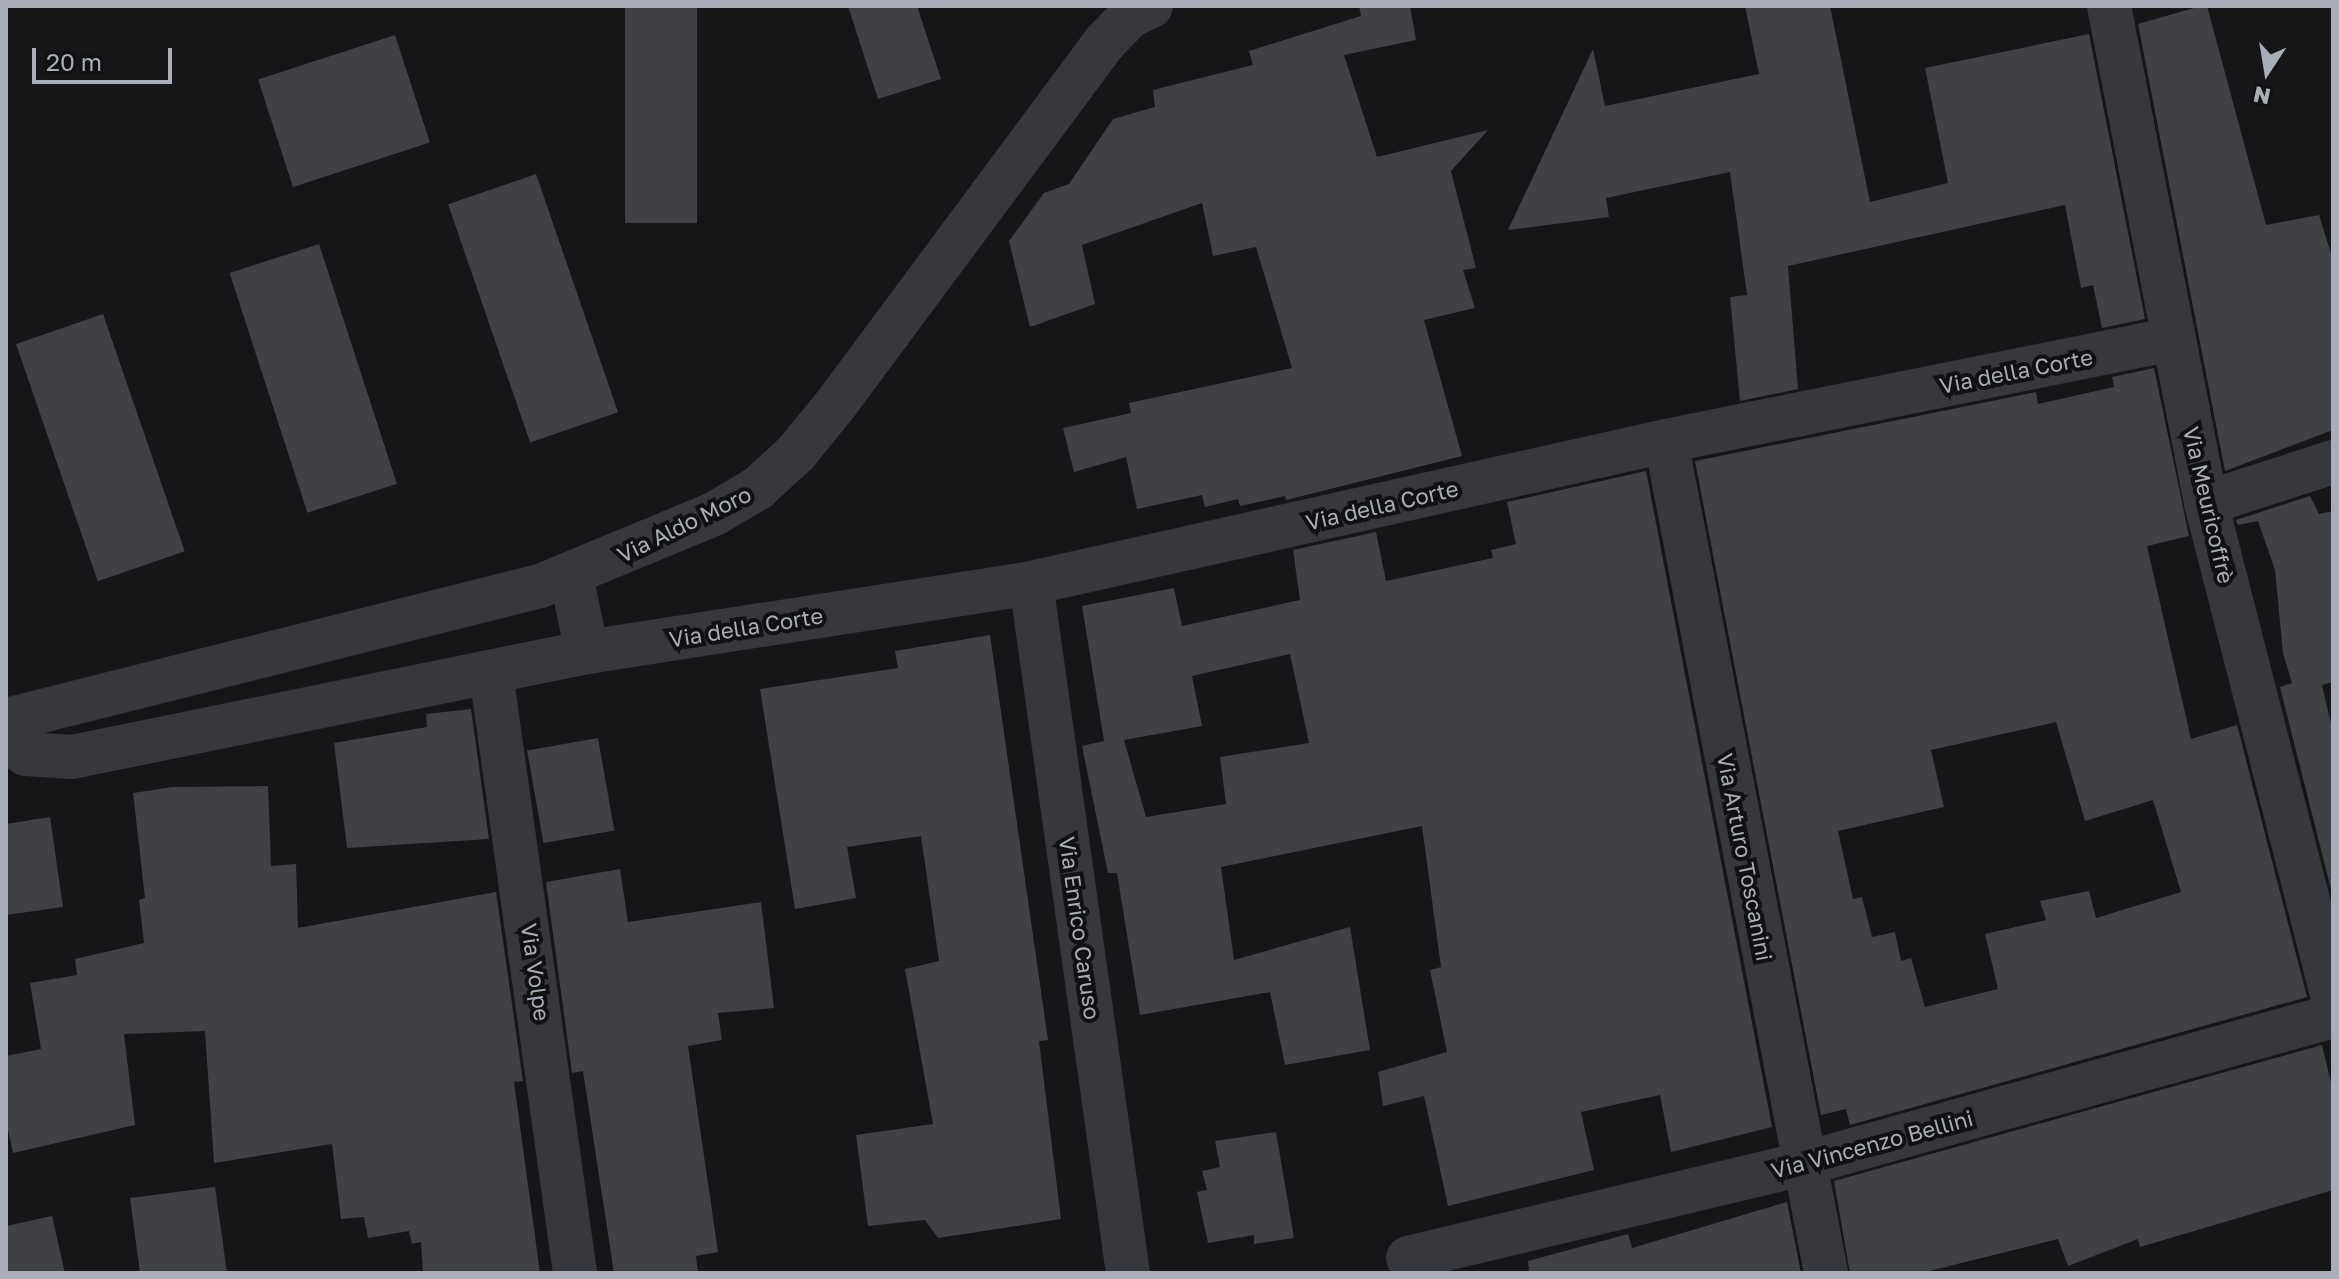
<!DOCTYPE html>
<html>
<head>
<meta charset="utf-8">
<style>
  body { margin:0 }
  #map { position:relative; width:2339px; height:1279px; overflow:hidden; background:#161618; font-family:"Golos Text",sans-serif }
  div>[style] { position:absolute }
  .building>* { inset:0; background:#404145; transform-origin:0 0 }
  .street>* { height:44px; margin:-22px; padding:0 22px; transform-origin:22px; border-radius:22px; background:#37383d }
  span { translate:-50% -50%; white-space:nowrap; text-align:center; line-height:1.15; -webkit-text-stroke:8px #111113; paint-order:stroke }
  .street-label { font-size:22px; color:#a8adb8 }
  .frame { position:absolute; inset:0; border:8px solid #a8adb8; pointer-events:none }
  .north { position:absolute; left:2227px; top:32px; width:80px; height:80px; -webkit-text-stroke:6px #111113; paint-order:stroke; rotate:192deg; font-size:22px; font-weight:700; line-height:32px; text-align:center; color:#a8adb8 }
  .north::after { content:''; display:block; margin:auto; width:28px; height:36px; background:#a8adb8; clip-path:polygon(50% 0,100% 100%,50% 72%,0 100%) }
  .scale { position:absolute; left:32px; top:48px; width:140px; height:36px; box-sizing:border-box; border:4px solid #a8adb8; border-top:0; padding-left:10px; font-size:24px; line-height:28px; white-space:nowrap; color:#a8adb8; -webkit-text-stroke:6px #111113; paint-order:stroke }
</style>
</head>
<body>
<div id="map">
  <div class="building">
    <i style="left:625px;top:6px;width:72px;height:217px"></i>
    <i style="clip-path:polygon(848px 6px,917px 6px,941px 79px,878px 99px)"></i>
    <i style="clip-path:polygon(1359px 6px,1410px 6px,1416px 40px,1344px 55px,1377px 157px,1488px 130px,1451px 171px,1476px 268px,1463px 270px,1475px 308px,1424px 320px,1462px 456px,1286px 500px,1285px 496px,1240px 506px,1238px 499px,1205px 507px,1202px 495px,1137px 509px,1126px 457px,1074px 472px,1063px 428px,1131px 413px,1129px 403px,1292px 368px,1256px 247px,1213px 256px,1202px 203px,1082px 245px,1095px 304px,1030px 327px,1009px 241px,1044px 193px,1069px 184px,1113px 119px,1155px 107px,1153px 90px,1253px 65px,1249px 51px,1361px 16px)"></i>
    <i style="clip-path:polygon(1745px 6px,1830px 6px,1870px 202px,1948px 183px,1925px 68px,2089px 34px,2145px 319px,2102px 328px,2093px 285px,2081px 288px,2065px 205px,1788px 266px,1798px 389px,1740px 401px,1730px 297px,1747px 295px,1730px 172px,1606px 198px,1609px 217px,1508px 230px,1593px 49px,1605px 106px,1759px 74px)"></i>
    <i style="clip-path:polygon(2201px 6px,2207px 6px,2266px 225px,2319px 215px,2333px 260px,2333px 430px,2225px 471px,2138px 24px)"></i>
    <i style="left:395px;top:35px;width:113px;height:144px;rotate:72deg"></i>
    <i style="left:536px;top:174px;width:252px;height:93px;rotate:71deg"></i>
    <i style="left:319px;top:244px;width:252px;height:94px;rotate:72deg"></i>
    <i style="left:103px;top:314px;width:251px;height:92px;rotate:71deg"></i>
    <i style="clip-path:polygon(evenodd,2154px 368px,2189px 536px,2147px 546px,2191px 739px,2237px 725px,2307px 997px,1850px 1125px,1846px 1109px,1821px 1115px,1695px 461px,2036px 392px,2038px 404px,2114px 387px,2112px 377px,2154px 368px,2056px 722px,2085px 821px,2153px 800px,2181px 892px,2096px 918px,2089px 891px,2040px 901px,2046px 920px,1985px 934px,1998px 989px,1925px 1007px,1911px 958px,1901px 961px,1895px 932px,1872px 937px,1862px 897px,1853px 899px,1838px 831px,1944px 807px,1931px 750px,2056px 722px)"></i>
    <i style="clip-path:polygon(evenodd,1646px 471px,1772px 1127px,1671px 1152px,1660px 1095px,1581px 1112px,1594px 1170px,1448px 1206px,1424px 1096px,1383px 1106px,1378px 1072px,1447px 1052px,1430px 970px,1441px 967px,1422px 826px,1221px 867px,1234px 960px,1350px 927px,1370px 1050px,1285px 1065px,1270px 992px,1140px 1015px,1117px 873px,1108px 873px,1082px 746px,1104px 741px,1082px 606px,1174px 588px,1182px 626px,1300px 600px,1293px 550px,1376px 532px,1386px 581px,1493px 558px,1491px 550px,1516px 544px,1507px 502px,1646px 471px,1290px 654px,1309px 743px,1220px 757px,1226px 804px,1146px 817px,1124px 740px,1202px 726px,1192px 676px,1290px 654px)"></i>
    <i style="clip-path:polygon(2310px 496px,2319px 514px,2333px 511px,2333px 682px,2322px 685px,2333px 732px,2333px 897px,2280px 687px,2292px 683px,2283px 653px,2275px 570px,2258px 521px,2238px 525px,2236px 520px)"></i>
    <i style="clip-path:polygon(990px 635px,1048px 1040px,1039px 1041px,1061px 1219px,938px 1238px,925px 1220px,868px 1226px,856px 1135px,933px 1124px,905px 969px,939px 961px,921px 836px,847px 847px,856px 898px,795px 909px,760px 689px,898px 668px,895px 651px)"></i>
    <i style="clip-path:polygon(471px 709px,489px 839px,347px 848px,334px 743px,427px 727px,426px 714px)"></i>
    <i style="left:598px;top:738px;width:94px;height:72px;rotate:80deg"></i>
    <i style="clip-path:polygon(268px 786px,271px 866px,296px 864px,298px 928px,496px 892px,523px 1081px,514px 1082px,540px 1273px,423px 1273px,421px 1242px,412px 1244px,409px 1231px,368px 1238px,364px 1217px,341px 1219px,332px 1144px,214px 1163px,205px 1031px,124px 1034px,135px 1125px,13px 1153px,6px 1120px,6px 1056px,41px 1049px,30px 983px,77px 975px,75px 959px,144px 943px,139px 900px,145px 898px,133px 793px,173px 787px)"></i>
    <i style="clip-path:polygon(50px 817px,63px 907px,6px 915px,6px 824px)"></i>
    <i style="clip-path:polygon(620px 869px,628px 922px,761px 902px,774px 1008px,718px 1013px,722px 1040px,688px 1046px,718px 1252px,696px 1256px,698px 1273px,614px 1273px,583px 1071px,572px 1073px,546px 882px)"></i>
    <i style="clip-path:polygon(2322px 1045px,2333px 1091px,2333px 1190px,2140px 1247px,2138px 1239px,2068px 1266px,2058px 1239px,1921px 1273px,1850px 1273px,1834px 1181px)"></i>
    <i style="clip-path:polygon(1276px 1132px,1294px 1238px,1254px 1244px,1254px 1235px,1208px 1243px,1197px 1192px,1207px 1190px,1202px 1171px,1220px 1167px,1215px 1141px)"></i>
    <i style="clip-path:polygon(215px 1187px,227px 1273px,140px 1273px,130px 1198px)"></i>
    <i style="clip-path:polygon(1787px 1202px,1801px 1273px,1529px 1273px,1528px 1261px,1628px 1234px,1632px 1248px)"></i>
    <i style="clip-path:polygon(52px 1216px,65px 1273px,6px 1273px,6px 1226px)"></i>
  </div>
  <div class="street">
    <i style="left:2109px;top:6px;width:506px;rotate:78.96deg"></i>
    <i style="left:2206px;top:503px;width:511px;rotate:75.61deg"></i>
    <i style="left:1666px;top:441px;width:847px;rotate:79.11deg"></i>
    <i style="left:2206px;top:503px;width:133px;rotate:-17.9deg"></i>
    <i style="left:571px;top:576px;width:78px;rotate:78.1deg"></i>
    <i style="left:1031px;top:583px;width:697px;rotate:82deg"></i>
    <i style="left:491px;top:673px;width:606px;rotate:82.03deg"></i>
    <i style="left:6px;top:720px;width:551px;rotate:-14.09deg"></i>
    <i style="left:540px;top:586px;width:188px;rotate:-22.5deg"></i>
    <i style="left:714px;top:514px;width:51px;rotate:-30.6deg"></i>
    <i style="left:758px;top:488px;width:52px;rotate:-42.6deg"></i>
    <i style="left:796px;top:453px;width:63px;rotate:-50.8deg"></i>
    <i style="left:836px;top:404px;width:450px;rotate:-53.4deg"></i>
    <i style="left:1104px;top:43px;width:37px;rotate:-46deg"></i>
    <i style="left:1130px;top:16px;width:23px;rotate:-25deg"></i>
    <i style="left:6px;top:740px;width:24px;rotate:35deg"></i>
    <i style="left:26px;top:754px;width:46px;rotate:3.7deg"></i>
    <i style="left:72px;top:757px;width:526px;rotate:-11.52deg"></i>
    <i style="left:587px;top:652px;width:449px;rotate:-8.8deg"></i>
    <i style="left:1031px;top:583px;width:651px;rotate:-12.61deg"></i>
    <i style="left:1666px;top:441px;width:517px;rotate:-11.38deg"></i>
    <i style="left:1408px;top:1258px;width:406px;rotate:-13.4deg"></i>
    <i style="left:1803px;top:1164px;width:550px;rotate:-15.6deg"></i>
  </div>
  <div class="street-label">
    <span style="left:2016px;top:371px;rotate:-11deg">Via della Corte</span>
    <span style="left:1382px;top:505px;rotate:-13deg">Via della Corte</span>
    <span style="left:2209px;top:505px;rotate:77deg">Via Meuricoffrè</span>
    <span style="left:684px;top:524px;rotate:-26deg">Via Aldo Moro</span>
    <span style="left:746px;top:627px;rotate:-9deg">Via della Corte</span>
    <span style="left:1745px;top:857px;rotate:79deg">Via Arturo Toscanini</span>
    <span style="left:1080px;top:928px;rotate:82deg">Via Enrico Caruso</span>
    <span style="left:536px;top:972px;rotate:82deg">Via Volpe</span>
    <span style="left:1872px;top:1144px;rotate:-15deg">Via Vincenzo Bellini</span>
  </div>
  <div class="frame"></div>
  <div class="north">N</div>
  <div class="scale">20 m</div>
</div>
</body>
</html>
